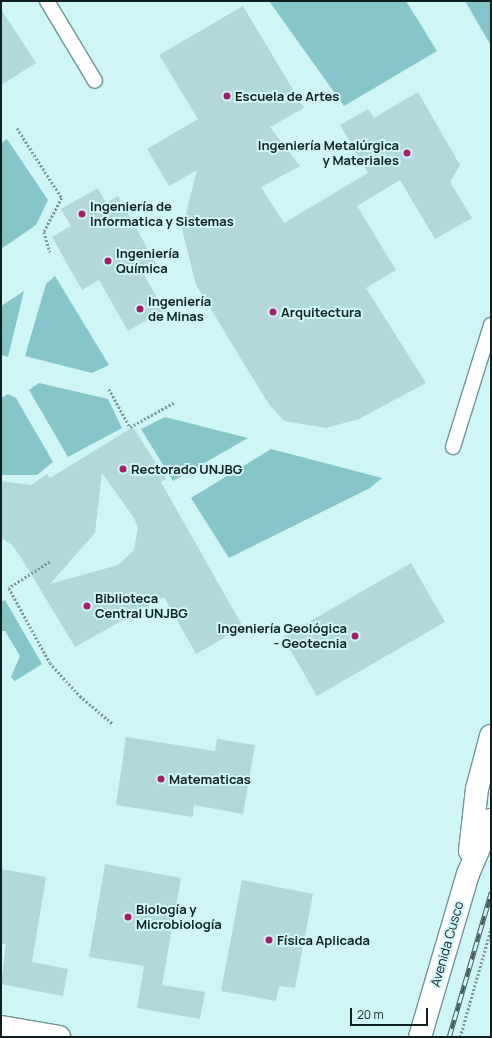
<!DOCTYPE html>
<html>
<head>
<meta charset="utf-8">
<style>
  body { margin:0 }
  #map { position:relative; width:492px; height:1038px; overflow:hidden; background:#cff5f7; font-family:Manrope,sans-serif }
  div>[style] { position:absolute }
  .green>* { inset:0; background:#86c6cb }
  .building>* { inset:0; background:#b3d8db; transform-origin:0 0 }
  .path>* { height:2.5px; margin-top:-1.25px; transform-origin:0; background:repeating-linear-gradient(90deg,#7b9798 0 2px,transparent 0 4px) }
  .roads { filter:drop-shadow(1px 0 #719497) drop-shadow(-1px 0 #719497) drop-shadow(0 1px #719497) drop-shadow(0 -1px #719497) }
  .lane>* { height:14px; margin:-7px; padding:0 7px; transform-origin:7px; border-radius:7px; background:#fff }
  .secondary>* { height:22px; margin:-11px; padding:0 11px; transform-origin:11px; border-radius:11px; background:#fff }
  .rail>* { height:4.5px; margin-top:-2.25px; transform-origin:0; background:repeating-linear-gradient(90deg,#cff5f7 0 9px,#495e60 0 18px); box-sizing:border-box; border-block:1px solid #495e60 }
  .dots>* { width:11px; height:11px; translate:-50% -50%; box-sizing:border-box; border:2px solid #cff5f7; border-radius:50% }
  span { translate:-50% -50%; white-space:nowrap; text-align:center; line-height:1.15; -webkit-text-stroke:4px #cff5f7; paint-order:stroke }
  .poi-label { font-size:13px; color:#101f20; font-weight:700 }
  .left { translate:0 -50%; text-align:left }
  .right { translate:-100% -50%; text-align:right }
  .street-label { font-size:13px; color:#101f20 }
  .frame { position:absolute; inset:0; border:2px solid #101f20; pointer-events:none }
  .scale { position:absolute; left:350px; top:1008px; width:78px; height:18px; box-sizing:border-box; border:2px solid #101f20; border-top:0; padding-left:5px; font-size:12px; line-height:14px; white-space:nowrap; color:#101f20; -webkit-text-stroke:3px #cff5f7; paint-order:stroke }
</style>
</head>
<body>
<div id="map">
  <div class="green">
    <i style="clip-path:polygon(269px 1px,406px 1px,437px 51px,344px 106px)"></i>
    <i style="clip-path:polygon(465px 1px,491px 1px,491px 44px,490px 44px)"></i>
    <i style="clip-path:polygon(7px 139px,48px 200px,36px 225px,1px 249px,1px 143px)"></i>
    <i style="clip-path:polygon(55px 276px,109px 365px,92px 373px,25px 356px,46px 284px)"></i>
    <i style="clip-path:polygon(24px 291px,8px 357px,1px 355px,1px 306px)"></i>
    <i style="clip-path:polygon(39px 383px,108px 399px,122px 428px,68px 457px,29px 390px)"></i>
    <i style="clip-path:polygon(8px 394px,16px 398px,53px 462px,37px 475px,1px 475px,1px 398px)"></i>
    <i style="clip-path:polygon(165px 417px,248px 438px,173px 481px,141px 429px)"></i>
    <i style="clip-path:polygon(271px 449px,382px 478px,370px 488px,229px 558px,191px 498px)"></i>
    <i style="clip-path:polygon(5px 600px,42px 664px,15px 681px,11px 677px,20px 656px,5px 631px,1px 631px,1px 602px)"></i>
  </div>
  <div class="building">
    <i style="clip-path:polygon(243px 6px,304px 108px,270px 127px,300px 166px,261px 187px,284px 223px,368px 173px,340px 125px,368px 109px,374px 118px,418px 92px,460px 165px,450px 182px,472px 218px,435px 239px,400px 180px,357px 206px,396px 270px,366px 288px,426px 383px,359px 419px,326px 428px,284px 421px,268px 403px,196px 285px,182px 229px,197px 170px,169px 186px,147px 149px,198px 119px,159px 55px)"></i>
    <i style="clip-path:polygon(1px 9px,36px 63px,1px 85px)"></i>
    <i style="clip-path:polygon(98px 188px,106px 203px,118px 196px,157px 265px,143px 273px,164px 310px,128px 331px,99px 280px,82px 290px,52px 237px,71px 226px,61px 209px)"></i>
    <i style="clip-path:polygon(evenodd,133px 427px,166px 479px,161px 482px,243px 627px,196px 654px,164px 597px,75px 647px,22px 559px,12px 545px,1px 538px,1px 481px,31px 485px,47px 474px,50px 478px,133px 427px,102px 473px,134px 518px,138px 528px,134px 550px,118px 565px,50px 584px,95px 533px,102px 473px)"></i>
    <i style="left:411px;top:563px;width:68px;height:148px;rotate:60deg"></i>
    <i style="clip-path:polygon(126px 737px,215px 751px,217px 739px,255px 745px,243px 814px,194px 805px,193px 817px,116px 805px)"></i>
    <i style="clip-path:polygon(105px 864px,181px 878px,162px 985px,205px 992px,200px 1019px,137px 1008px,144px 966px,89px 957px)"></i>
    <i style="clip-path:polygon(1px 869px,46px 877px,32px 962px,68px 969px,63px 996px,1px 984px,6px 944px,1px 944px)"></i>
    <i style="clip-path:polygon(242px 880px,313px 894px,295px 988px,279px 986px,276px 1001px,221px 991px)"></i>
  </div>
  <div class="path">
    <i style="left:17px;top:128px;width:83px;rotate:57.3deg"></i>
    <i style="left:62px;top:198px;width:38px;rotate:118deg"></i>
    <i style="left:44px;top:232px;width:21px;rotate:73deg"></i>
    <i style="left:109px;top:389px;width:43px;rotate:61.1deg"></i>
    <i style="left:130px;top:427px;width:51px;rotate:-29.1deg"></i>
    <i style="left:50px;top:562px;width:49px;rotate:147.6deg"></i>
    <i style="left:9px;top:588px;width:85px;rotate:61.3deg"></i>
    <i style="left:50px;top:663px;width:45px;rotate:47.7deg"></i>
    <i style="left:80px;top:696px;width:43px;rotate:40.3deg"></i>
    <i style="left:460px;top:1037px;width:113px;rotate:-74.1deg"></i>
  </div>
  <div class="roads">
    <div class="lane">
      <i style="left:47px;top:1px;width:93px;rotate:59deg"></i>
      <i style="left:453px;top:447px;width:128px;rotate:-72.7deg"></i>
    </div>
    <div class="secondary">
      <i style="left:470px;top:851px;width:62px;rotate:-83.6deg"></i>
      <i style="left:477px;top:789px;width:55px;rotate:-75.2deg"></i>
      <i style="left:1px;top:1027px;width:59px;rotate:9.8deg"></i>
      <i style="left:420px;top:1037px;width:170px;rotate:-73.6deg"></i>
      <i style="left:468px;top:874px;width:59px;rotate:-66.9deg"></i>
    </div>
  </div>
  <div class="rail">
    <i style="left:449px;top:1037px;width:151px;rotate:-73.8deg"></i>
  </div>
  <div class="dots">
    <i style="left:227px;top:96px;background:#a41e6a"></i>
    <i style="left:407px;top:153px;background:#a41e6a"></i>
    <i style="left:82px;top:214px;background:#a41e6a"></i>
    <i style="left:108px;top:261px;background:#a41e6a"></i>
    <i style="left:140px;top:309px;background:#a41e6a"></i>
    <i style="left:273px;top:312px;background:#a41e6a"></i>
    <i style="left:123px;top:469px;background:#a41e6a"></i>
    <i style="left:87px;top:606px;background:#a41e6a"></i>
    <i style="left:355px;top:636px;background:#a41e6a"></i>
    <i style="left:161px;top:779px;background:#a41e6a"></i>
    <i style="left:128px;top:917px;background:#a41e6a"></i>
    <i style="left:269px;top:940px;background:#a41e6a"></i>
  </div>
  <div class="poi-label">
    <span class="left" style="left:235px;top:96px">Escuela de Artes</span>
    <span class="right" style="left:399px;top:153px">Ingeniería Metalúrgica<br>y Materiales</span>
    <span class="left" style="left:90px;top:214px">Ingeniería de<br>Informatica y Sistemas</span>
    <span class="left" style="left:116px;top:261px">Ingeniería<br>Química</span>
    <span class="left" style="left:148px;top:309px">Ingeniería<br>de Minas</span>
    <span class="left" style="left:281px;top:312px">Arquitectura</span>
    <span class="left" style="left:131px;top:469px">Rectorado UNJBG</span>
    <span class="left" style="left:95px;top:606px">Biblioteca<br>Central UNJBG</span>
    <span class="right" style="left:347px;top:636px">Ingeniería Geológica<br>- Geotecnia</span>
    <span class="left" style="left:169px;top:779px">Matematicas</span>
    <span class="left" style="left:136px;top:917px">Biología y<br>Microbiología</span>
    <span class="left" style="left:277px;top:940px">Física Aplicada</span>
  </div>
  <div class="street-label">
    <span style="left:447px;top:944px;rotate:-74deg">Avenida Cusco</span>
  </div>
  <div class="frame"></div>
  <div class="scale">20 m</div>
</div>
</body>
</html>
